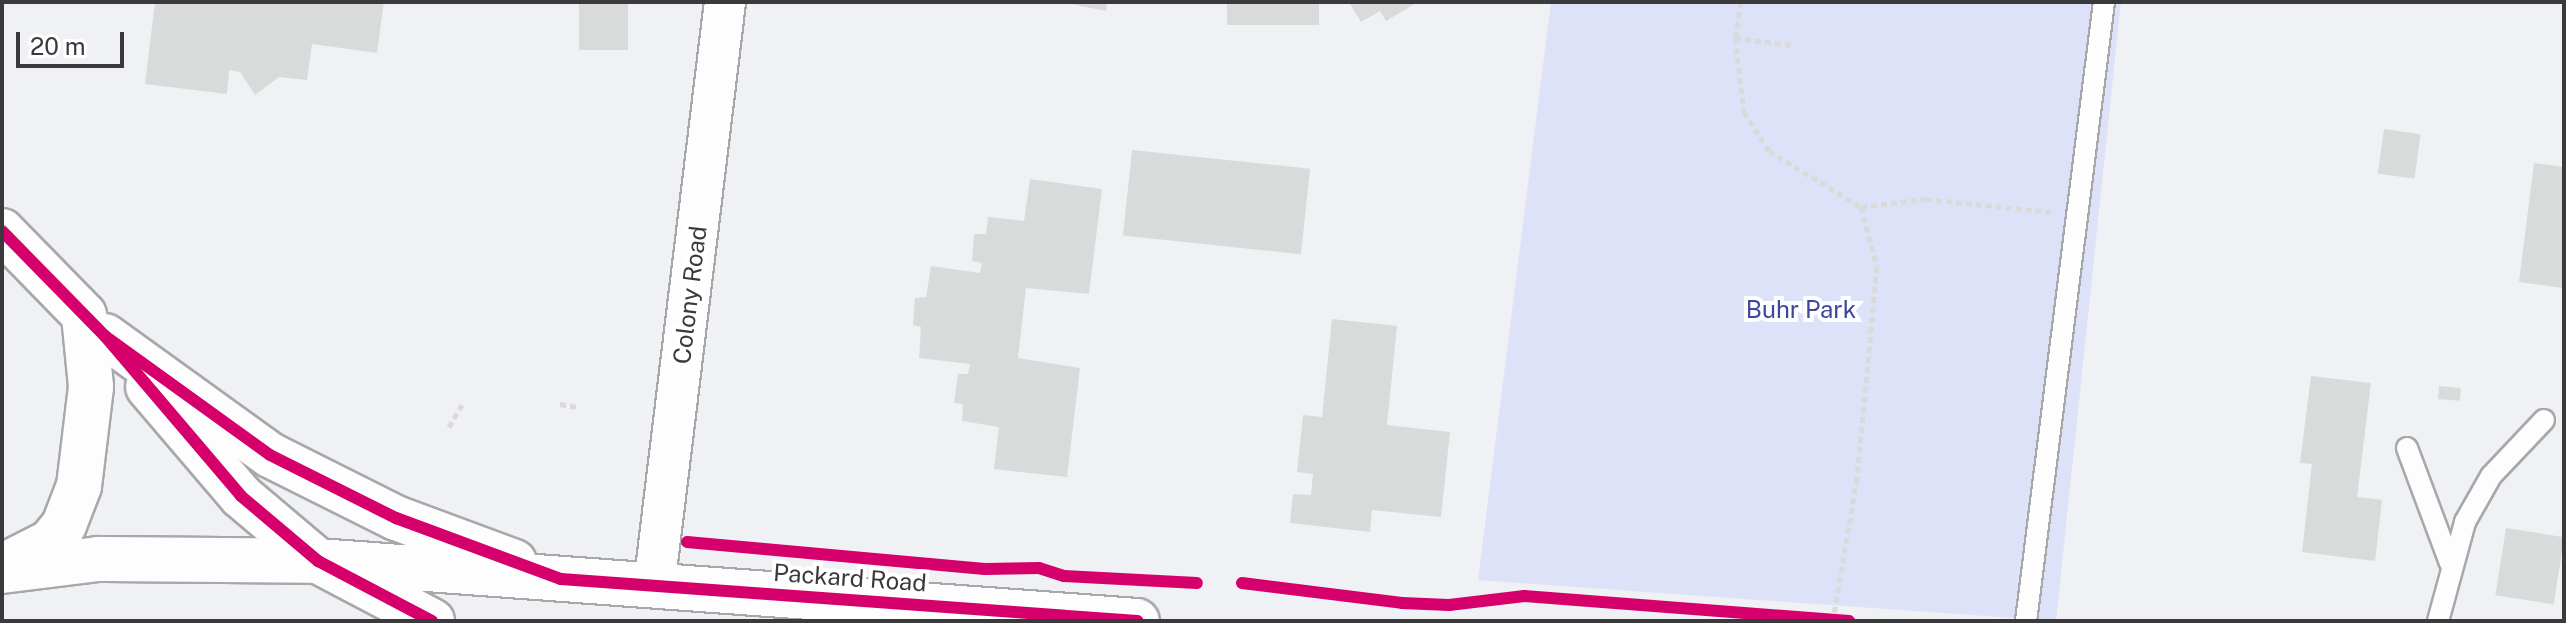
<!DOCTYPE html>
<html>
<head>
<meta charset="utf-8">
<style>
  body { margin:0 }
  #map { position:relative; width:2566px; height:623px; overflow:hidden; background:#f0f1f4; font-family:"Public Sans",sans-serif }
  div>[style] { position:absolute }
  .green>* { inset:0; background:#dde2f8 }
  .building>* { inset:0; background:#d9dada; transform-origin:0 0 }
  .path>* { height:5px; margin-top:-2.5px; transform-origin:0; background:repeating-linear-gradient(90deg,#dadada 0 6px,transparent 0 10px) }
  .roads { filter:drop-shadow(2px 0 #a7a8aa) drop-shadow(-2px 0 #a7a8aa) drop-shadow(0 2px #a7a8aa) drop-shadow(0 -2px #a7a8aa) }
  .service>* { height:20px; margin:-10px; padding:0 10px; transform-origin:10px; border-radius:10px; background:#fdfdfd }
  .minor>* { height:40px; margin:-20px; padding:0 20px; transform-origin:20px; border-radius:20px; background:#fdfdfd }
  .secondary>* { height:44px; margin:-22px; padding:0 22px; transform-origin:22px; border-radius:22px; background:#fdfdfd }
  .cycleway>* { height:12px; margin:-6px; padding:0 6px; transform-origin:6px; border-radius:6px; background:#d6006c }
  span { translate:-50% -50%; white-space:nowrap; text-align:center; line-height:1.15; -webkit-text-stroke:8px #fff; paint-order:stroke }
  .street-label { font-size:24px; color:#3a3a3d }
  .park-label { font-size:24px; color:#3d479b }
  .frame { position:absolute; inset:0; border:4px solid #3a3a3d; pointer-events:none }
  .scale { position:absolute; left:16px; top:32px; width:108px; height:36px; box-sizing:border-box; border:4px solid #3a3a3d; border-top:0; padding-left:10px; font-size:24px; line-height:28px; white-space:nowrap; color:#3a3a3d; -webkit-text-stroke:6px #fff; paint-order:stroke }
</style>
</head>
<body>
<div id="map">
  <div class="green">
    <i style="clip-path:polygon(1551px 2px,2121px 2px,2056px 621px,1478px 580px)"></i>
  </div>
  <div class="building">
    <i style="clip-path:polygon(155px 2px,384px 2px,377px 53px,312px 44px,307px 80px,279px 77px,255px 95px,240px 72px,229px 70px,227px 94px,145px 84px)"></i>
    <i style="left:579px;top:2px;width:49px;height:48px"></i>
    <i style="clip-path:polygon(1061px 2px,1107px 2px,1106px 11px)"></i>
    <i style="left:1227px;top:2px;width:92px;height:23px"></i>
    <i style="clip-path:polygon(1349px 2px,1418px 2px,1386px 21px,1380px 11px,1361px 22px)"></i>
    <i style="left:2384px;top:129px;width:37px;height:45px;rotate:8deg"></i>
    <i style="left:1132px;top:150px;width:179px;height:86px;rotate:6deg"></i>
    <i style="clip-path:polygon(2534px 163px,2564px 167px,2564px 288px,2519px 282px)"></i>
    <i style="clip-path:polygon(1030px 179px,1102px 189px,1089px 294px,1026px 288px,1018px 358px,1080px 368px,1067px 477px,994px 469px,999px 427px,962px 421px,963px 404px,954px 403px,958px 374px,968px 374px,970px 364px,919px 358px,921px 327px,913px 325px,915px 298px,926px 297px,931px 266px,980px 273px,982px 263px,972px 261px,974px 234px,986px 234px,988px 217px,1024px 221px)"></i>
    <i style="clip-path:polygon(1332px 319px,1397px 326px,1387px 425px,1450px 432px,1441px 517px,1372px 510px,1370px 532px,1290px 523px,1293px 494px,1311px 495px,1313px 474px,1297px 472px,1303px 415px,1322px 417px)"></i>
    <i style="clip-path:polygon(2311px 376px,2371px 383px,2357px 497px,2382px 500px,2375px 561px,2302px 552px,2312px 464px,2300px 463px)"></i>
    <i style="left:2439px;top:386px;width:22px;height:13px;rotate:5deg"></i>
    <i style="left:2506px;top:528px;width:59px;height:68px;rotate:9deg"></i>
  </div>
  <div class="path">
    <i style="left:1741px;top:2px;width:36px;rotate:99deg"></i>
    <i style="left:1735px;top:38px;width:75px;rotate:83.1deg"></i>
    <i style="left:1744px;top:112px;width:46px;rotate:57.3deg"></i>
    <i style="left:1769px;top:151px;width:108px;rotate:31.3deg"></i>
    <i style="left:1861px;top:207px;width:62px;rotate:75.1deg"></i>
    <i style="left:1877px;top:267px;width:212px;rotate:95.4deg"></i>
    <i style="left:1857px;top:478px;width:144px;rotate:99.6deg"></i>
    <i style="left:1735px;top:38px;width:58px;rotate:6.9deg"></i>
    <i style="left:1861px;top:207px;width:65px;rotate:-7deg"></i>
    <i style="left:1926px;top:199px;width:126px;rotate:5.9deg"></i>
    <i style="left:560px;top:404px;width:17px;rotate:10deg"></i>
    <i style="left:449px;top:427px;width:28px;rotate:-60deg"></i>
  </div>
  <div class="roads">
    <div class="service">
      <i style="left:2407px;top:448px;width:123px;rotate:69.5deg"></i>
      <i style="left:2026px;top:621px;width:624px;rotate:-82.82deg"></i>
      <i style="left:2438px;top:621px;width:103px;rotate:-74.7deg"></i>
      <i style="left:2465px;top:522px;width:53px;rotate:-60.5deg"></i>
      <i style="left:2491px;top:476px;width:77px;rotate:-46.6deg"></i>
    </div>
    <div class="minor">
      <i style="left:654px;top:587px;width:589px;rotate:-83.08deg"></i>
    </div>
    <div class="secondary">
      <i style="left:2px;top:231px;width:117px;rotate:45.7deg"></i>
      <i style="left:84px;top:315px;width:72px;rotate:84.4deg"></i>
      <i style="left:91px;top:387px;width:100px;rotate:96.9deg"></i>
      <i style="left:79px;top:486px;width:42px;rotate:111deg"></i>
      <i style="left:64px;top:525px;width:22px;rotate:129deg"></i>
      <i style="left:50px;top:542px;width:48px;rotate:152.9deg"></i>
      <i style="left:105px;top:336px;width:203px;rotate:35.8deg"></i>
      <i style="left:270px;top:455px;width:141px;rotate:26.6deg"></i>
      <i style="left:396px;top:518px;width:126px;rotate:20.4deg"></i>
      <i style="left:148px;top:387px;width:143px;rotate:49.5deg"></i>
      <i style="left:241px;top:496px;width:101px;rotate:40.2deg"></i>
      <i style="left:318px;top:561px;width:129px;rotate:27.8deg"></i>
      <i style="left:2px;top:571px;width:97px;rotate:-7.1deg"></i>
      <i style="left:98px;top:559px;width:220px;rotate:0.5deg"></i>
      <i style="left:318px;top:561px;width:821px;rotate:4.19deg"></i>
    </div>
  </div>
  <div class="cycleway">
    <i style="left:2px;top:231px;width:147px;rotate:45.6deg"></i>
    <i style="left:105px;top:336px;width:210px;rotate:49.6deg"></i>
    <i style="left:241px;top:496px;width:101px;rotate:40.2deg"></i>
    <i style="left:318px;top:561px;width:129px;rotate:27.8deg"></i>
    <i style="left:105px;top:336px;width:203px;rotate:35.8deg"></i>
    <i style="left:270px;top:455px;width:141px;rotate:26.6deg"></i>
    <i style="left:396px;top:518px;width:176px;rotate:20.3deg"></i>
    <i style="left:561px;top:579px;width:578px;rotate:4.17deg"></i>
    <i style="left:687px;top:542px;width:299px;rotate:5.2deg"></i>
    <i style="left:985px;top:569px;width:54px;rotate:-1.1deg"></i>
    <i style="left:1039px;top:568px;width:26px;rotate:18deg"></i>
    <i style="left:1064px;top:576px;width:133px;rotate:3deg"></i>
    <i style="left:1242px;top:583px;width:161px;rotate:7.1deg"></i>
    <i style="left:1402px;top:603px;width:47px;rotate:2.4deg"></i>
    <i style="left:1449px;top:605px;width:76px;rotate:-6.8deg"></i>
    <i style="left:1524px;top:596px;width:326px;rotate:4.4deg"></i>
  </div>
  <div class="street-label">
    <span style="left:690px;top:295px;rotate:-83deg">Colony Road</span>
    <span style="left:850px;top:578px;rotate:4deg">Packard Road</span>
  </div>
  <div class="park-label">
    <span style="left:1801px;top:310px">Buhr Park</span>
  </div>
  <div class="frame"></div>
  <div class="scale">20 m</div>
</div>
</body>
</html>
